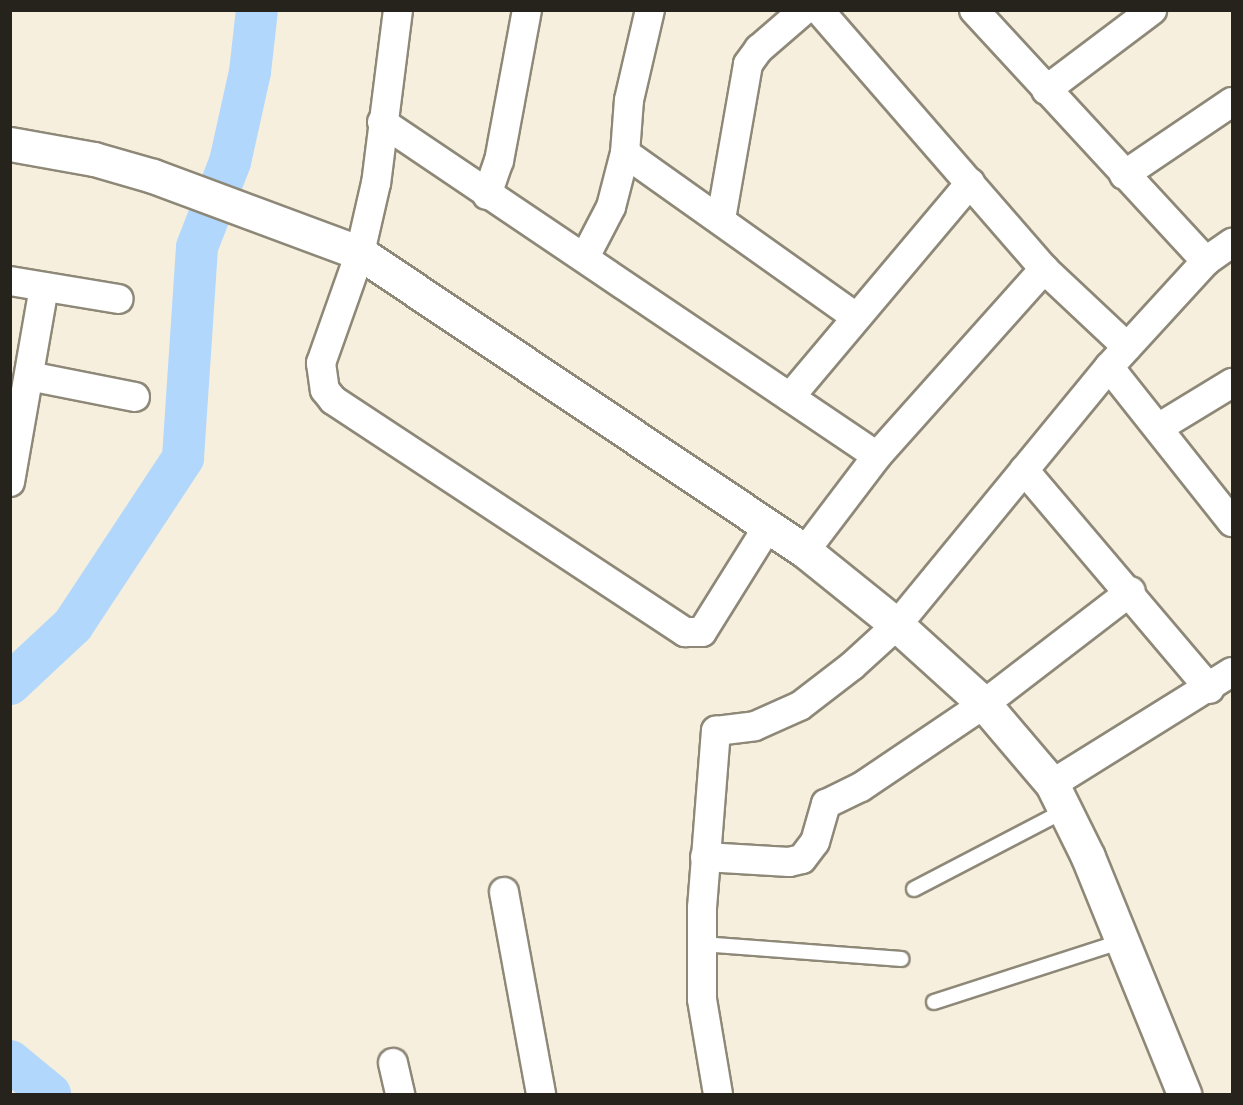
<!DOCTYPE html>
<html>
<head>
<meta charset="utf-8">
<style>
  body { margin:0 }
  #map { position:relative; width:1243px; height:1105px; overflow:hidden; background:#f6efdd; font-family:Inter,sans-serif }
  div>[style] { position:absolute }
  .river>* { height:42px; margin:-21px; padding:0 21px; transform-origin:21px; border-radius:21px; background:#b2d7fc }
  .roads { filter:drop-shadow(2px 0 #8e8878) drop-shadow(-2px 0 #8e8878) drop-shadow(0 2px #8e8878) drop-shadow(0 -2px #8e8878) }
  .lane>* { height:14px; margin:-7px; padding:0 7px; transform-origin:7px; border-radius:7px; background:#fff }
  .street>* { height:28px; margin:-14px; padding:0 14px; transform-origin:14px; border-radius:14px; background:#fff }
  .secondary>* { height:33px; margin:-16.5px; padding:0 16.5px; transform-origin:16.5px; border-radius:16.5px; background:#fff }
  span { translate:-50% -50%; white-space:nowrap; text-align:center; line-height:1.15; -webkit-text-stroke:5px #fefdf9; paint-order:stroke }
  .frame { position:absolute; inset:0; border:12px solid #26231d; pointer-events:none }
</style>
</head>
<body>
<div id="map">
  <div class="river">
    <i style="left:10px;top:684px;width:86px;rotate:-43.1deg"></i>
    <i style="left:73px;top:625px;width:200px;rotate:-56.6deg"></i>
    <i style="left:183px;top:458px;width:211px;rotate:-86.2deg"></i>
    <i style="left:197px;top:247px;width:91px;rotate:-68.8deg"></i>
    <i style="left:230px;top:162px;width:92px;rotate:-77.5deg"></i>
    <i style="left:250px;top:72px;width:62px;rotate:-83.6deg"></i>
    <i style="left:10px;top:1061px;width:52px;rotate:39.5deg"></i>
  </div>
  <div class="roads">
    <div class="lane">
      <i style="left:914px;top:889px;width:171px;rotate:-27.5deg"></i>
      <i style="left:702px;top:944px;width:200px;rotate:4.3deg"></i>
      <i style="left:934px;top:1002px;width:199px;rotate:-17.9deg"></i>
    </div>
    <div class="street">
      <i style="left:398px;top:10px;width:174px;rotate:97.2deg"></i>
      <i style="left:376px;top:183px;width:72px;rotate:102.9deg"></i>
      <i style="left:360px;top:253px;width:117px;rotate:109.5deg"></i>
      <i style="left:321px;top:363px;width:27px;rotate:82deg"></i>
      <i style="left:325px;top:390px;width:13px;rotate:51deg"></i>
      <i style="left:333px;top:400px;width:422px;rotate:33.4deg"></i>
      <i style="left:685px;top:632px;width:17px"></i>
      <i style="left:702px;top:632px;width:123px;rotate:-58deg"></i>
      <i style="left:819px;top:10px;width:343px;rotate:49deg"></i>
      <i style="left:1044px;top:269px;width:114px;rotate:43.2deg"></i>
      <i style="left:974px;top:10px;width:342px;rotate:47.3deg"></i>
      <i style="left:1046px;top:90px;width:133px;rotate:-37deg"></i>
      <i style="left:382px;top:122px;width:597px;rotate:34.01deg"></i>
      <i style="left:625px;top:153px;width:53px;rotate:-85.7deg"></i>
      <i style="left:629px;top:100px;width:92px;rotate:-76.9deg"></i>
      <i style="left:1124px;top:175px;width:130px;rotate:-34.1deg"></i>
      <i style="left:487px;top:195px;width:36px;rotate:-71deg"></i>
      <i style="left:499px;top:161px;width:154px;rotate:-79.5deg"></i>
      <i style="left:721px;top:219px;width:157px;rotate:-80.1deg"></i>
      <i style="left:748px;top:64px;width:19px;rotate:-54deg"></i>
      <i style="left:759px;top:49px;width:60px;rotate:-40.9deg"></i>
      <i style="left:585px;top:257px;width:56px;rotate:-62.5deg"></i>
      <i style="left:611px;top:207px;width:56px;rotate:-75.5deg"></i>
      <i style="left:625px;top:153px;width:283px;rotate:35.4deg"></i>
      <i style="left:10px;top:281px;width:110px;rotate:9.4deg"></i>
      <i style="left:1109px;top:367px;width:198px;rotate:51.6deg"></i>
      <i style="left:29px;top:376px;width:108px;rotate:11.2deg"></i>
      <i style="left:790px;top:397px;width:280px;rotate:-49.9deg"></i>
      <i style="left:1158px;top:428px;width:87px;rotate:-31.3deg"></i>
      <i style="left:1024px;top:470px;width:287px;rotate:49.7deg"></i>
      <i style="left:10px;top:482px;width:198px;rotate:-80.1deg"></i>
      <i style="left:805px;top:551px;width:119px;rotate:-52.8deg"></i>
      <i style="left:877px;top:456px;width:251px;rotate:-48.2deg"></i>
      <i style="left:1052px;top:784px;width:212px;rotate:-31.9deg"></i>
      <i style="left:705px;top:857px;width:84px;rotate:3.4deg"></i>
      <i style="left:789px;top:862px;width:13px;rotate:-13deg"></i>
      <i style="left:802px;top:859px;width:21px;rotate:-53deg"></i>
      <i style="left:815px;top:842px;width:40px;rotate:-74deg"></i>
      <i style="left:826px;top:804px;width:39px;rotate:-26deg"></i>
      <i style="left:861px;top:787px;width:148px;rotate:-34deg"></i>
      <i style="left:984px;top:704px;width:185px;rotate:-37.5deg"></i>
      <i style="left:504px;top:892px;width:205px;rotate:79.6deg"></i>
      <i style="left:393px;top:1063px;width:32px;rotate:77deg"></i>
      <i style="left:718px;top:1094px;width:96px;rotate:-99.6deg"></i>
      <i style="left:702px;top:999px;width:91px;rotate:-90deg"></i>
      <i style="left:702px;top:908px;width:178px;rotate:-85.5deg"></i>
      <i style="left:716px;top:731px;width:39px;rotate:-7deg"></i>
      <i style="left:755px;top:726px;width:49px;rotate:-24deg"></i>
      <i style="left:800px;top:706px;width:66px;rotate:-37.6deg"></i>
      <i style="left:852px;top:666px;width:61px;rotate:-42.3deg"></i>
      <i style="left:897px;top:625px;width:334px;rotate:-50.6deg"></i>
      <i style="left:1109px;top:367px;width:144px;rotate:-47.5deg"></i>
      <i style="left:1206px;top:261px;width:32px;rotate:-35deg"></i>
    </div>
    <div class="secondary">
      <i style="left:10px;top:144px;width:85px;rotate:10.1deg"></i>
      <i style="left:94px;top:159px;width:61px;rotate:16.1deg"></i>
      <i style="left:153px;top:176px;width:221px;rotate:20.4deg"></i>
      <i style="left:360px;top:253px;width:536px;rotate:33.81deg"></i>
      <i style="left:805px;top:551px;width:118px;rotate:38.8deg"></i>
      <i style="left:897px;top:625px;width:118px;rotate:42.2deg"></i>
      <i style="left:984px;top:704px;width:105px;rotate:49.6deg"></i>
      <i style="left:1052px;top:784px;width:81px;rotate:63.7deg"></i>
      <i style="left:1088px;top:857px;width:256px;rotate:67.9deg"></i>
    </div>
  </div>
  <div class="frame"></div>
</div>
</body>
</html>
